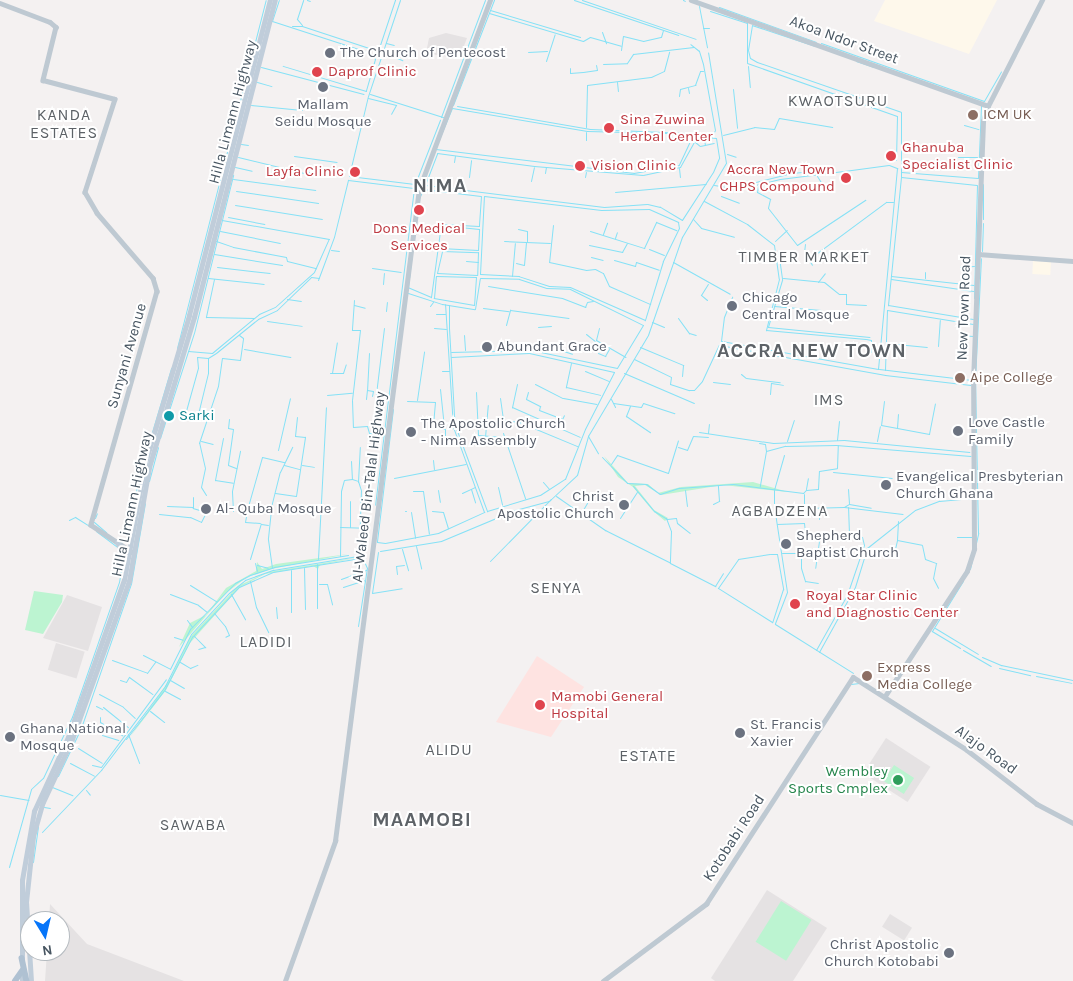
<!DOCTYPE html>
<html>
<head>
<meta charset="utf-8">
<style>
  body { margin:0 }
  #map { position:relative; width:1073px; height:981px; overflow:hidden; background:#f4f1f1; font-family:Karla,sans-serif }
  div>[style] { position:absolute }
  .commercial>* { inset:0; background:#fef8eb; transform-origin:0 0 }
  .education>* { inset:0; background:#e5e2e3; transform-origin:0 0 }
  .medical>* { inset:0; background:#fee3e1 }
  .green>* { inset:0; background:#bcf4d1; transform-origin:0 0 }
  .stream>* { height:1px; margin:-0.5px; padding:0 0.5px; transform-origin:0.5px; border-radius:0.5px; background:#85e1f6 }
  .tertiary>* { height:4.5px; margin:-2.25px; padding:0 2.25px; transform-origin:2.25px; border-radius:2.25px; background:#bec9d2 }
  .secondary>* { height:5px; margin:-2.5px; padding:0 2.5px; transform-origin:2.5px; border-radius:2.5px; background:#c0cdda }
  .primary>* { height:5.5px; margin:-2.75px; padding:0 2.75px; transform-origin:2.75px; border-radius:2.75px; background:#afc1d2 }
  .dots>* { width:14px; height:14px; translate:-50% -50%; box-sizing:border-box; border:2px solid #fff; border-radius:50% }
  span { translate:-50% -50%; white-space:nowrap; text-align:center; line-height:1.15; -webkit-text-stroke:4px #fff; paint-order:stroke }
  .street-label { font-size:15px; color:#475561 }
  .worship-label { font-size:15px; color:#5b616d }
  .left { translate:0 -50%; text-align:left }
  .right { translate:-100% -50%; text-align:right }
  .health-label { font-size:15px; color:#be3a42 }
  .education-label { font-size:15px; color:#785e54 }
  .culture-label { font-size:15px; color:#0d838f }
  .leisure-label { font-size:15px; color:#27864d }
  .neighbourhood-label { font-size:16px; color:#5d6267; letter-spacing:1px }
  .district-label { font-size:20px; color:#5d6267; font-weight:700; letter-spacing:1px }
  .north { position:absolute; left:20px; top:911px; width:50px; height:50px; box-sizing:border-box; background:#fff; border:1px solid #b5bbc0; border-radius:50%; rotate:171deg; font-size:14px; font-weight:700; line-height:20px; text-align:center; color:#475561 }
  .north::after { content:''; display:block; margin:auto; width:18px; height:22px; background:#0675f9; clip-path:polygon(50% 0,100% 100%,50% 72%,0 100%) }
</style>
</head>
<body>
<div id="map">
  <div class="commercial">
    <i style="clip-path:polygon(885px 0,997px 0,969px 54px,874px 21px)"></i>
    <i style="left:1033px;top:261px;width:18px;height:13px;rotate:3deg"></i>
  </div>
  <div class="education">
    <i style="clip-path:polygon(446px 33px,467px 38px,459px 59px,426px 53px,429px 38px)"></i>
    <i style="clip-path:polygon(67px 595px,102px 607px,88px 651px,43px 638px)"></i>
    <i style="left:56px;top:643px;width:30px;height:28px;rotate:17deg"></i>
    <i style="left:886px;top:738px;width:53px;height:42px;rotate:33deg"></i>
    <i style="clip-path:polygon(767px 890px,827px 928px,793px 981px,715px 981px,711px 978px)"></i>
    <i style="clip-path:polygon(50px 904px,87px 944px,184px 981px,45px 981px,47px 951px,60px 951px,60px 921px,49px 921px)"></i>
    <i style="left:890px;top:914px;width:26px;height:15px;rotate:32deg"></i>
  </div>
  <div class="medical">
    <i style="clip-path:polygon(537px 656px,584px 687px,551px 737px,496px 722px)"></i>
  </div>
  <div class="green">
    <i style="clip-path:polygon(604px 456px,628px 483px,648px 484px,658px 493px,681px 487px,753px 482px,788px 492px,723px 485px,661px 495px,645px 485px,635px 486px,654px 510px,668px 518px,665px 521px,653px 511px,633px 487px,618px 477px)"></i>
    <i style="clip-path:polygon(348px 554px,271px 569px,247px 577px,226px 593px,179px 647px,190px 623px,206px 615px,226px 588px,256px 571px,257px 562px,262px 569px,276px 564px)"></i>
    <i style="clip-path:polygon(361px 557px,320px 565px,318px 569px,313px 566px,265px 574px,240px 587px,190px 643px,166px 690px,130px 737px,170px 679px,190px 637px,238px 586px,268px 572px)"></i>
    <i style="clip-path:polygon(34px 591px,63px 595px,62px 602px,43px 634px,25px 630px)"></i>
    <i style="left:894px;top:765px;width:24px;height:19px;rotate:33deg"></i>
    <i style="left:781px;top:901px;width:36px;height:48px;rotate:32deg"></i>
  </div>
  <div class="stream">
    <i style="left:307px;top:0;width:3px;rotate:18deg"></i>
    <i style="left:400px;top:0;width:101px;rotate:108.4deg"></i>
    <i style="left:368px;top:96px;width:82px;rotate:103.4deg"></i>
    <i style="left:349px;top:176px;width:66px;rotate:6.9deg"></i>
    <i style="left:415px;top:184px;width:69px;rotate:-68.7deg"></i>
    <i style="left:574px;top:0;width:110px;rotate:18.6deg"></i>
    <i style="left:582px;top:0;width:120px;rotate:18.9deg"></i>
    <i style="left:683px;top:0;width:2px;rotate:27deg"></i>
    <i style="left:699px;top:6px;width:42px;rotate:79deg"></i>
    <i style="left:719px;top:7px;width:103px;rotate:19.8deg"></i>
    <i style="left:490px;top:10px;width:94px;rotate:16.7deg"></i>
    <i style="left:710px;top:11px;width:39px;rotate:18deg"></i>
    <i style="left:747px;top:23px;width:39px;rotate:90deg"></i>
    <i style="left:489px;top:13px;width:98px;rotate:16.6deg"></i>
    <i style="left:583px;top:41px;width:8px;rotate:-30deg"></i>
    <i style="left:590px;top:37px;width:32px;rotate:16deg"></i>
    <i style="left:272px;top:21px;width:22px;rotate:-72deg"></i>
    <i style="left:272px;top:21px;width:90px;rotate:18deg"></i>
    <i style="left:358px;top:49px;width:15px;rotate:20deg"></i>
    <i style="left:372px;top:54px;width:6px;rotate:59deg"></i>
    <i style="left:375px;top:59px;width:33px;rotate:106deg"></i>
    <i style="left:366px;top:91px;width:87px;rotate:-163.2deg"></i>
    <i style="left:302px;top:25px;width:8px;rotate:-130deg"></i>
    <i style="left:297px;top:19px;width:20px;rotate:-72deg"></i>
    <i style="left:292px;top:26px;width:10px"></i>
    <i style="left:302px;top:26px;width:80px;rotate:18.2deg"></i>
    <i style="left:378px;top:51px;width:54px;rotate:-71.6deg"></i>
    <i style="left:703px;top:28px;width:6px"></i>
    <i style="left:602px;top:32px;width:12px;rotate:70deg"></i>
    <i style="left:386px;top:43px;width:8px;rotate:14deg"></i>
    <i style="left:821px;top:43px;width:173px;rotate:19.6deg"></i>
    <i style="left:984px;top:101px;width:34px;rotate:-60deg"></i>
    <i style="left:815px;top:46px;width:66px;rotate:-161.6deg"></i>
    <i style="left:752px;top:25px;width:25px;rotate:99deg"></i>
    <i style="left:748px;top:50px;width:8px;rotate:76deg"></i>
    <i style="left:750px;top:58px;width:8px;rotate:30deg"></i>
    <i style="left:757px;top:62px;width:152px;rotate:19.1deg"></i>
    <i style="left:901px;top:112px;width:65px;rotate:90deg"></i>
    <i style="left:901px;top:177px;width:129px;rotate:95.8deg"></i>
    <i style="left:888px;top:305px;width:86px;rotate:9.4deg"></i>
    <i style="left:621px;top:50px;width:14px;rotate:-82deg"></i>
    <i style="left:623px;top:36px;width:21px;rotate:14deg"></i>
    <i style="left:643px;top:41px;width:18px;rotate:-13deg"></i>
    <i style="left:661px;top:37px;width:7px;rotate:-74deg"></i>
    <i style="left:383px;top:52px;width:21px;rotate:23deg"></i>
    <i style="left:528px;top:52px;width:19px;rotate:-3deg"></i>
    <i style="left:546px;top:61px;width:28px;rotate:-72deg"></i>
    <i style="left:856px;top:61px;width:18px;rotate:19deg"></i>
    <i style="left:747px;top:63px;width:159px;rotate:19.5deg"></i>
    <i style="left:897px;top:116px;width:44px;rotate:91.3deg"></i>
    <i style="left:603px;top:64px;width:24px;rotate:-2deg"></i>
    <i style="left:627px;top:63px;width:11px;rotate:-56deg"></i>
    <i style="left:633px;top:54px;width:61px;rotate:-6.5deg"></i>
    <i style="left:748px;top:66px;width:21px;rotate:85deg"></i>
    <i style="left:261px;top:67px;width:106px;rotate:14.7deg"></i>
    <i style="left:570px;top:68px;width:5px;rotate:90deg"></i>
    <i style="left:570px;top:73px;width:13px;rotate:-4deg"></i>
    <i style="left:583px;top:72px;width:14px;rotate:-8deg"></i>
    <i style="left:597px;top:70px;width:5px;rotate:-101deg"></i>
    <i style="left:312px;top:76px;width:6px;rotate:-72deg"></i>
    <i style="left:257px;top:82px;width:15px;rotate:16deg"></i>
    <i style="left:617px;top:82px;width:9px;rotate:84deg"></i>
    <i style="left:688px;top:88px;width:5px;rotate:79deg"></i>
    <i style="left:733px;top:89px;width:39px;rotate:84deg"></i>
    <i style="left:370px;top:94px;width:77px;rotate:17.5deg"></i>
    <i style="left:679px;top:96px;width:7px;rotate:-82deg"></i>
    <i style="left:680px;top:89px;width:16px;rotate:-15deg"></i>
    <i style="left:695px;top:85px;width:15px;rotate:-70deg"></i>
    <i style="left:700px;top:71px;width:3px"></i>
    <i style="left:368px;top:98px;width:29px;rotate:14deg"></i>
    <i style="left:396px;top:105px;width:10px;rotate:119deg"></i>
    <i style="left:251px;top:105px;width:51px;rotate:5.6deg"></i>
    <i style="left:453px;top:105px;width:113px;rotate:-68.7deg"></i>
    <i style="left:457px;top:106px;width:135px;rotate:9.8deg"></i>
    <i style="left:590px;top:129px;width:123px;rotate:2.3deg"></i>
    <i style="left:713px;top:134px;width:4px;rotate:-63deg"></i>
    <i style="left:715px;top:130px;width:67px;rotate:-100.3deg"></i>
    <i style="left:703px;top:64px;width:14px;rotate:-107deg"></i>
    <i style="left:699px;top:51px;width:11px;rotate:-142deg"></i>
    <i style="left:452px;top:108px;width:137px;rotate:9.7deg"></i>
    <i style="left:587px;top:131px;width:81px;rotate:1.4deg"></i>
    <i style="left:668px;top:133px;width:19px;rotate:6deg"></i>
    <i style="left:687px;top:135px;width:7px;rotate:63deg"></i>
    <i style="left:690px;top:141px;width:26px;rotate:115deg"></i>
    <i style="left:679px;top:165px;width:46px;rotate:169.9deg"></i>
    <i style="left:634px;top:173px;width:200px;rotate:-173.1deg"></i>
    <i style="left:435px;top:149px;width:44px;rotate:-67.5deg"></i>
    <i style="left:441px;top:117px;width:125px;rotate:-69.4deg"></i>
    <i style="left:964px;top:125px;width:15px;rotate:16deg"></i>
    <i style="left:586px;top:127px;width:42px;rotate:-88.6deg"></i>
    <i style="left:587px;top:85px;width:64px;rotate:-7.1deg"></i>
    <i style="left:651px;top:77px;width:14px;rotate:-25deg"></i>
    <i style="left:664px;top:71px;width:20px;rotate:-75deg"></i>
    <i style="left:723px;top:135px;width:32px;rotate:-14deg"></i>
    <i style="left:754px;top:127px;width:20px;rotate:6deg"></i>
    <i style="left:774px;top:129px;width:12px;rotate:-66deg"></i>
    <i style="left:779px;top:118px;width:54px;rotate:9.6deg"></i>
    <i style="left:697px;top:136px;width:19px;rotate:6deg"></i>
    <i style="left:716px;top:138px;width:20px;rotate:81deg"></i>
    <i style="left:719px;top:158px;width:15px;rotate:113deg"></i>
    <i style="left:713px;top:172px;width:57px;rotate:122.9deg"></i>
    <i style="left:682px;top:220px;width:26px;rotate:-149deg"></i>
    <i style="left:660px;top:207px;width:13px;rotate:-167deg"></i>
    <i style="left:647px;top:204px;width:43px;rotate:176deg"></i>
    <i style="left:604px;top:207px;width:180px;rotate:-173deg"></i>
    <i style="left:425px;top:185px;width:34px;rotate:-69deg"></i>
    <i style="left:437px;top:153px;width:98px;rotate:7.6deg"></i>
    <i style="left:534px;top:166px;width:109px;rotate:4.7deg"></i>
    <i style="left:643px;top:175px;width:38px;rotate:-12deg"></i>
    <i style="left:680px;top:167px;width:35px;rotate:-61deg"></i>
    <i style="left:704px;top:139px;width:6px;rotate:81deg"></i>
    <i style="left:586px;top:140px;width:8px;rotate:-90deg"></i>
    <i style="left:695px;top:142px;width:6px;rotate:39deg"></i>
    <i style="left:700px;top:146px;width:14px;rotate:-12deg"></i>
    <i style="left:241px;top:144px;width:7px;rotate:8deg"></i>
    <i style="left:727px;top:154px;width:9px;rotate:18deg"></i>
    <i style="left:294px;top:156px;width:43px;rotate:7.9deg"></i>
    <i style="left:238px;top:157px;width:72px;rotate:13.7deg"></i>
    <i style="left:958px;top:157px;width:19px"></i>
    <i style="left:454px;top:162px;width:6px;rotate:-81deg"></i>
    <i style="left:235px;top:167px;width:17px;rotate:13deg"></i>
    <i style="left:679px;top:168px;width:9px;rotate:84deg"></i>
    <i style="left:309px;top:172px;width:14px;rotate:12deg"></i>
    <i style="left:901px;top:172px;width:77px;rotate:4.5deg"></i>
    <i style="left:978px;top:178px;width:73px;rotate:-87.6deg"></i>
    <i style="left:545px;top:173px;width:6px;rotate:-81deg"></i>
    <i style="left:817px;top:176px;width:9px;rotate:58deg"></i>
    <i style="left:469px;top:177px;width:17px;rotate:-83deg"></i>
    <i style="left:585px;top:177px;width:5px;rotate:-79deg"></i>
    <i style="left:901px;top:177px;width:76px;rotate:6deg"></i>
    <i style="left:977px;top:185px;width:113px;rotate:91.5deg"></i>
    <i style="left:233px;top:179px;width:83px;rotate:7.6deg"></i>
    <i style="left:531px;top:181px;width:14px;rotate:-78deg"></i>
    <i style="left:721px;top:184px;width:23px;rotate:2deg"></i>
    <i style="left:744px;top:185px;width:49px;rotate:-14.3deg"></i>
    <i style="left:791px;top:173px;width:33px;rotate:-5deg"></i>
    <i style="left:983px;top:184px;width:35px;rotate:90deg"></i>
    <i style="left:714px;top:185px;width:24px;rotate:9deg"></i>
    <i style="left:738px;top:189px;width:43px;rotate:-13.4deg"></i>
    <i style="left:780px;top:179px;width:64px;rotate:-7.1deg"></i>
    <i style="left:844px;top:171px;width:45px;rotate:-7.6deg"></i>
    <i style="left:889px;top:165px;width:9px;rotate:21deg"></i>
    <i style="left:897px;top:168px;width:202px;rotate:95.4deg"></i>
    <i style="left:878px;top:369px;width:159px;rotate:-169.9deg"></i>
    <i style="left:721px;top:341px;width:24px;rotate:-83deg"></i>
    <i style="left:724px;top:317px;width:22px;rotate:-68deg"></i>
    <i style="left:758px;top:186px;width:6px;rotate:99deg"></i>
    <i style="left:757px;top:192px;width:15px;rotate:28deg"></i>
    <i style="left:770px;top:199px;width:9px;rotate:103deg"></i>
    <i style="left:768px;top:208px;width:47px;rotate:51.9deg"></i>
    <i style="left:797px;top:245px;width:82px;rotate:-33.5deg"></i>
    <i style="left:423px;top:189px;width:58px;rotate:6.9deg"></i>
    <i style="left:481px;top:196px;width:30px;rotate:94deg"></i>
    <i style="left:479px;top:226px;width:38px;rotate:-177deg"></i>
    <i style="left:441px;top:224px;width:74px;rotate:97.8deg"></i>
    <i style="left:431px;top:297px;width:25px;rotate:-157deg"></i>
    <i style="left:408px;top:287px;width:87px;rotate:-83.4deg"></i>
    <i style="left:418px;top:201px;width:13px;rotate:-67deg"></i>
    <i style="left:236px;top:191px;width:83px;rotate:8.3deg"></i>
    <i style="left:615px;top:192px;width:91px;rotate:-5deg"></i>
    <i style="left:484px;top:196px;width:118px;rotate:6.8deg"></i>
    <i style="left:601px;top:210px;width:48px;rotate:-1.2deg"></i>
    <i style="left:649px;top:209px;width:32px;rotate:24deg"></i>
    <i style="left:678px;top:222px;width:6px;rotate:81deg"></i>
    <i style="left:679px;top:228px;width:37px;rotate:116deg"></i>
    <i style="left:663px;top:261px;width:62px;rotate:107deg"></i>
    <i style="left:645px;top:320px;width:82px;rotate:-156.3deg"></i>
    <i style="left:570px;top:287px;width:21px;rotate:-177deg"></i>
    <i style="left:549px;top:286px;width:32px;rotate:-162deg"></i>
    <i style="left:519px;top:276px;width:39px;rotate:-177deg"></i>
    <i style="left:480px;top:274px;width:78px;rotate:-87.1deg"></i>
    <i style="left:721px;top:196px;width:19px;rotate:21deg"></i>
    <i style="left:704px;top:201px;width:49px;rotate:28.1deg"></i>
    <i style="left:747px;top:224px;width:34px;rotate:38deg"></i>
    <i style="left:774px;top:245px;width:34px;rotate:82deg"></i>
    <i style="left:779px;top:279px;width:53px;rotate:104.3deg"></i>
    <i style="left:766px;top:330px;width:100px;rotate:5.1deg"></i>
    <i style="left:866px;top:339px;width:5px;rotate:11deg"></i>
    <i style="left:871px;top:340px;width:12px;rotate:90deg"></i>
    <i style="left:235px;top:205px;width:88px;rotate:9.1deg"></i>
    <i style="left:228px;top:217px;width:37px;rotate:11deg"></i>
    <i style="left:693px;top:219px;width:12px;rotate:48deg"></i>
    <i style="left:701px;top:228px;width:34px;rotate:15deg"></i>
    <i style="left:553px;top:225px;width:37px;rotate:96deg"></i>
    <i style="left:549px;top:262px;width:38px;rotate:12deg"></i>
    <i style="left:586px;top:270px;width:9px;rotate:-6deg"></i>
    <i style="left:595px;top:269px;width:9px;rotate:27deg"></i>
    <i style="left:603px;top:273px;width:14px;rotate:65deg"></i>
    <i style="left:609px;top:286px;width:45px;rotate:23.7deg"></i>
    <i style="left:518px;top:229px;width:9px;rotate:13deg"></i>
    <i style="left:527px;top:231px;width:10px;rotate:90deg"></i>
    <i style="left:220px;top:231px;width:61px;rotate:11.3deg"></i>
    <i style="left:590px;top:231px;width:57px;rotate:17.5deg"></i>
    <i style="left:644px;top:248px;width:29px;rotate:-65deg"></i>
    <i style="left:656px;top:222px;width:22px;rotate:22deg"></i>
    <i style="left:603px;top:234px;width:12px;rotate:-70deg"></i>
    <i style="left:615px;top:238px;width:6px;rotate:-72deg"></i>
    <i style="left:216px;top:241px;width:18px;rotate:19deg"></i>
    <i style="left:233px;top:247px;width:54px;rotate:10.7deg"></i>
    <i style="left:286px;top:257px;width:4px;rotate:76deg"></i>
    <i style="left:287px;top:261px;width:30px;rotate:14deg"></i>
    <i style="left:504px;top:241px;width:46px;rotate:2.5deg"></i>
    <i style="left:775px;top:241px;width:16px;rotate:-43deg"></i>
    <i style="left:805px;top:244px;width:8px;rotate:97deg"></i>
    <i style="left:804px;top:252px;width:15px;rotate:58deg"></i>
    <i style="left:589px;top:245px;width:34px;rotate:12deg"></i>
    <i style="left:622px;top:252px;width:10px;rotate:-61deg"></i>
    <i style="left:440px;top:248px;width:38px;rotate:3deg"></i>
    <i style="left:478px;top:250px;width:21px;rotate:-87deg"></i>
    <i style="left:479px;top:229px;width:36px;rotate:-174deg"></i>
    <i style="left:649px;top:249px;width:16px;rotate:22deg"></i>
    <i style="left:331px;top:250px;width:8px;rotate:7deg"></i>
    <i style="left:778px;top:250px;width:30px;rotate:82deg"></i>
    <i style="left:782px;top:280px;width:49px;rotate:106.6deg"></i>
    <i style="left:768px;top:327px;width:102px;rotate:5.6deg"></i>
    <i style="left:442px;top:251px;width:36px;rotate:2deg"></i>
    <i style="left:478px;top:252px;width:23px;rotate:92deg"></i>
    <i style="left:477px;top:275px;width:40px;rotate:-177.1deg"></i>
    <i style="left:437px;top:273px;width:23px;rotate:-77deg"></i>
    <i style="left:982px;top:251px;width:28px;rotate:-88deg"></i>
    <i style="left:214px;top:254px;width:69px;rotate:9.2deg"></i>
    <i style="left:591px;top:257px;width:12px;rotate:14deg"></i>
    <i style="left:809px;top:259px;width:96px;rotate:-36.5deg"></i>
    <i style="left:886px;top:202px;width:7px"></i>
    <i style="left:614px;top:260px;width:22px;rotate:16deg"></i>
    <i style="left:635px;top:266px;width:4px;rotate:-76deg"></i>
    <i style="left:636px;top:262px;width:24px;rotate:19deg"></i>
    <i style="left:466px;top:261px;width:12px;rotate:5deg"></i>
    <i style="left:673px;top:262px;width:65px;rotate:29.3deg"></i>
    <i style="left:516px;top:263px;width:8px;rotate:14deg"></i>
    <i style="left:524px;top:265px;width:23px;rotate:-85deg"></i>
    <i style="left:217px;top:267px;width:53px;rotate:6.5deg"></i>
    <i style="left:960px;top:267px;width:14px;rotate:-4deg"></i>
    <i style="left:372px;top:268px;width:29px;rotate:8deg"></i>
    <i style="left:436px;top:276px;width:40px;rotate:1.4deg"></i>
    <i style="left:476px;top:277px;width:28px;rotate:94deg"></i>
    <i style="left:474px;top:305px;width:41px;rotate:-170.1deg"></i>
    <i style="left:434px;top:298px;width:22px;rotate:-85deg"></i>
    <i style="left:512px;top:276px;width:33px;rotate:-85deg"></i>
    <i style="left:891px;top:276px;width:83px;rotate:6.2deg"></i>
    <i style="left:208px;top:278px;width:56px;rotate:6.1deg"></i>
    <i style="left:783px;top:278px;width:41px;rotate:5.6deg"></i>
    <i style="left:824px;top:282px;width:19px;rotate:39deg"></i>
    <i style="left:839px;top:294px;width:7px"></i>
    <i style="left:846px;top:294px;width:10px;rotate:90deg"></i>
    <i style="left:846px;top:304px;width:20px;rotate:3deg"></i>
    <i style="left:925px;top:278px;width:6px;rotate:-90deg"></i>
    <i style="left:214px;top:279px;width:39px;rotate:102deg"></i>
    <i style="left:206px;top:317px;width:48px;rotate:1.2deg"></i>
    <i style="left:891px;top:279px;width:83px;rotate:8.3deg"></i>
    <i style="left:318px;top:280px;width:46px;rotate:-69.6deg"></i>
    <i style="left:334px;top:237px;width:59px;rotate:-76.2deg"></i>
    <i style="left:348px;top:180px;width:66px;rotate:6.9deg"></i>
    <i style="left:414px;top:188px;width:319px;rotate:97deg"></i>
    <i style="left:818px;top:282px;width:11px;rotate:-52deg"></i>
    <i style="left:383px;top:284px;width:11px;rotate:-85deg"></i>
    <i style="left:488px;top:286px;width:75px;rotate:9.2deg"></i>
    <i style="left:562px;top:298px;width:25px;rotate:21deg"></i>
    <i style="left:585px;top:307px;width:5px;rotate:-68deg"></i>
    <i style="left:587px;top:302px;width:6px;rotate:-9deg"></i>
    <i style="left:408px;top:293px;width:36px;rotate:18deg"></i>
    <i style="left:442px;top:304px;width:33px;rotate:9deg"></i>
    <i style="left:475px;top:309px;width:31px;rotate:-81deg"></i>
    <i style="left:480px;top:278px;width:39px;rotate:1deg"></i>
    <i style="left:519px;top:279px;width:28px;rotate:18deg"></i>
    <i style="left:546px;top:288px;width:24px;rotate:2deg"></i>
    <i style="left:570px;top:289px;width:81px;rotate:26.3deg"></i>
    <i style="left:643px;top:325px;width:50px;rotate:121.2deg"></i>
    <i style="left:617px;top:368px;width:88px;rotate:-168.2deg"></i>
    <i style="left:531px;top:350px;width:80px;rotate:178.6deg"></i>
    <i style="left:287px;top:299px;width:14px;rotate:8deg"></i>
    <i style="left:354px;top:300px;width:30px;rotate:94deg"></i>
    <i style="left:352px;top:330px;width:8px"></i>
    <i style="left:360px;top:330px;width:70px;rotate:96.5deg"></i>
    <i style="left:352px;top:400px;width:27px;rotate:88deg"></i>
    <i style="left:353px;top:427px;width:14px;rotate:-4deg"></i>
    <i style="left:367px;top:426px;width:7px;rotate:74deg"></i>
    <i style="left:369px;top:433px;width:13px;rotate:9deg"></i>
    <i style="left:707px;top:300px;width:8px;rotate:-140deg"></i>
    <i style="left:701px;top:295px;width:13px;rotate:-58deg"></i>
    <i style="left:354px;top:305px;width:11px;rotate:15deg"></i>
    <i style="left:449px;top:305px;width:23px;rotate:90deg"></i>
    <i style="left:449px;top:328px;width:87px;rotate:86.7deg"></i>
    <i style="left:454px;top:415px;width:13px;rotate:81deg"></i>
    <i style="left:456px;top:428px;width:89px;rotate:69.5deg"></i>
    <i style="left:487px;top:511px;width:55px;rotate:-16.8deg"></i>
    <i style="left:540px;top:495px;width:30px;rotate:-33deg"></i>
    <i style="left:565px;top:479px;width:54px;rotate:-68.2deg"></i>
    <i style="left:585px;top:429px;width:64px;rotate:-63deg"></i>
    <i style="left:614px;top:372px;width:87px;rotate:-167.4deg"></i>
    <i style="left:529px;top:353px;width:78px;rotate:177.1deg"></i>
    <i style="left:430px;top:306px;width:5px;rotate:-53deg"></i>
    <i style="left:774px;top:306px;width:47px;rotate:4.9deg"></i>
    <i style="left:483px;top:308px;width:26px;rotate:7deg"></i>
    <i style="left:386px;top:311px;width:9px;rotate:-84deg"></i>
    <i style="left:436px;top:314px;width:9px"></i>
    <i style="left:678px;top:318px;width:19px;rotate:54deg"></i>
    <i style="left:689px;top:333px;width:7px;rotate:16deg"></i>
    <i style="left:267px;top:321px;width:35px;rotate:8deg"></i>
    <i style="left:652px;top:322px;width:13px;rotate:23deg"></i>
    <i style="left:506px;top:325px;width:16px;rotate:-75deg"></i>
    <i style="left:510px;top:310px;width:59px;rotate:7.9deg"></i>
    <i style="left:538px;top:327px;width:13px;rotate:-4deg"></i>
    <i style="left:384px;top:328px;width:66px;rotate:96.9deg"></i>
    <i style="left:376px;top:394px;width:11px;rotate:5deg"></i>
    <i style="left:434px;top:328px;width:12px;rotate:5deg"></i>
    <i style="left:599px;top:328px;width:12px;rotate:104deg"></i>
    <i style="left:596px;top:340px;width:34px;rotate:30deg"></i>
    <i style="left:586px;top:334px;width:11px;rotate:38deg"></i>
    <i style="left:464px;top:335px;width:15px;rotate:86deg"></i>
    <i style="left:959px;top:335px;width:14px;rotate:4deg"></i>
    <i style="left:886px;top:343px;width:41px;rotate:5.6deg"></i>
    <i style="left:938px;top:346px;width:26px;rotate:-86deg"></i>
    <i style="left:551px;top:347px;width:22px;rotate:18deg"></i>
    <i style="left:640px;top:347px;width:47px;rotate:22.7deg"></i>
    <i style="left:683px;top:365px;width:11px;rotate:95deg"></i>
    <i style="left:177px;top:348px;width:359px;rotate:-75.7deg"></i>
    <i style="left:244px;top:349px;width:47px;rotate:9.9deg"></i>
    <i style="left:188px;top:351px;width:24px;rotate:5deg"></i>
    <i style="left:212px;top:353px;width:61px;rotate:-39.7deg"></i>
    <i style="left:259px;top:314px;width:17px;rotate:-24deg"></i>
    <i style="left:275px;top:307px;width:52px;rotate:-41.9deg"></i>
    <i style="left:314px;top:272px;width:36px;rotate:-66deg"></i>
    <i style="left:329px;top:239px;width:109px;rotate:-169.9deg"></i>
    <i style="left:369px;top:353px;width:37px;rotate:93deg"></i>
    <i style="left:367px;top:390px;width:6px;rotate:9deg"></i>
    <i style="left:373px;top:391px;width:5px;rotate:101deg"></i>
    <i style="left:598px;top:353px;width:8px;rotate:23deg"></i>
    <i style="left:605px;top:356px;width:8px;rotate:-60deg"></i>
    <i style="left:208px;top:358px;width:15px;rotate:90deg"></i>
    <i style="left:208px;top:373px;width:42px;rotate:103.7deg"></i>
    <i style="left:198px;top:414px;width:7px;rotate:117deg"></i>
    <i style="left:195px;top:420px;width:11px;rotate:-170deg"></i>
    <i style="left:184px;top:418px;width:52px;rotate:-74.4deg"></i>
    <i style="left:198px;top:368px;width:11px;rotate:-95deg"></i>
    <i style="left:197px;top:357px;width:11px;rotate:5deg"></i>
    <i style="left:208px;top:358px;width:9px;rotate:-32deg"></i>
    <i style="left:216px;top:353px;width:54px;rotate:-39deg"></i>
    <i style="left:258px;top:319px;width:21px;rotate:-25deg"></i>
    <i style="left:277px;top:310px;width:47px;rotate:-44.1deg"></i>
    <i style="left:311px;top:277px;width:8px;rotate:7deg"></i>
    <i style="left:634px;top:359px;width:41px;rotate:25.9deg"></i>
    <i style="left:671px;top:377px;width:7px;rotate:98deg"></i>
    <i style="left:670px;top:384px;width:20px;rotate:18deg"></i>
    <i style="left:689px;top:390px;width:5px"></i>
    <i style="left:694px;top:390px;width:12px;rotate:-48deg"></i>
    <i style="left:702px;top:381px;width:40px;rotate:-65deg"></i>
    <i style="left:719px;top:345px;width:169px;rotate:10.2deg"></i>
    <i style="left:885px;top:375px;width:86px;rotate:6.7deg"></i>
    <i style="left:571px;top:363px;width:25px;rotate:102deg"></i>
    <i style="left:566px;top:387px;width:35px;rotate:13deg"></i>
    <i style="left:879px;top:369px;width:93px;rotate:6.8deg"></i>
    <i style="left:885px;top:370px;width:60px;rotate:-88.1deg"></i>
    <i style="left:887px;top:310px;width:87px;rotate:9.2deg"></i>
    <i style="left:442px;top:371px;width:7px"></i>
    <i style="left:585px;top:371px;width:26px;rotate:23deg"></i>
    <i style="left:330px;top:373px;width:13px"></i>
    <i style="left:332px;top:373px;width:31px;rotate:-81deg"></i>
    <i style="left:343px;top:373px;width:9px;rotate:-72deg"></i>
    <i style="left:624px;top:373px;width:76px;rotate:23.2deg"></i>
    <i style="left:741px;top:374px;width:6px;rotate:39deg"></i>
    <i style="left:746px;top:378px;width:34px;rotate:7deg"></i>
    <i style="left:713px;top:382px;width:17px;rotate:7deg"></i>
    <i style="left:517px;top:384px;width:24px;rotate:102deg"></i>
    <i style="left:512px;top:407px;width:74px;rotate:23.8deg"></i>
    <i style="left:535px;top:384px;width:31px;rotate:27deg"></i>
    <i style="left:563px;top:398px;width:34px;rotate:10deg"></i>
    <i style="left:440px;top:389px;width:39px;rotate:84deg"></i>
    <i style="left:476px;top:392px;width:43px;rotate:87.3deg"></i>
    <i style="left:478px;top:435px;width:24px;rotate:5deg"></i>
    <i style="left:528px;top:392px;width:7px;rotate:106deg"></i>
    <i style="left:526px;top:399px;width:16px;rotate:27deg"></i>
    <i style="left:540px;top:406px;width:4px;rotate:104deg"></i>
    <i style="left:539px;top:410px;width:25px;rotate:21deg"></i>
    <i style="left:770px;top:394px;width:11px;rotate:-85deg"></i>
    <i style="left:771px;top:383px;width:12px;rotate:9deg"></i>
    <i style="left:327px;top:395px;width:25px;rotate:-5deg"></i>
    <i style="left:500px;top:398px;width:22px;rotate:82deg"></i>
    <i style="left:503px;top:420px;width:16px;rotate:7deg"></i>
    <i style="left:519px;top:422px;width:63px;rotate:22.5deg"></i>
    <i style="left:366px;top:399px;width:9px;rotate:-84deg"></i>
    <i style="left:611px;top:399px;width:9px;rotate:63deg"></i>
    <i style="left:417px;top:400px;width:49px;rotate:-81.7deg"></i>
    <i style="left:376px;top:401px;width:9px;rotate:13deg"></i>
    <i style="left:407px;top:401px;width:28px;rotate:2deg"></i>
    <i style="left:435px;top:402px;width:25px;rotate:95deg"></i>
    <i style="left:433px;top:427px;width:12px;rotate:9deg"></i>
    <i style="left:445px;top:429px;width:7px;rotate:90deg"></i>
    <i style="left:445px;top:436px;width:5px"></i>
    <i style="left:450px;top:436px;width:6px;rotate:81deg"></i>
    <i style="left:884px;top:401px;width:24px;rotate:97deg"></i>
    <i style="left:881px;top:425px;width:49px;rotate:10.6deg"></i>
    <i style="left:929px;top:434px;width:31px;rotate:-79deg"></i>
    <i style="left:613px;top:403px;width:28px;rotate:8deg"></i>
    <i style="left:641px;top:407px;width:4px;rotate:-63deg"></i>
    <i style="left:643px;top:403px;width:33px;rotate:18deg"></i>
    <i style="left:630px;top:406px;width:11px;rotate:112deg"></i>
    <i style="left:626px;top:416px;width:29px;rotate:34deg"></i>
    <i style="left:393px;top:409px;width:134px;rotate:96.9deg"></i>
    <i style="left:377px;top:542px;width:8px;rotate:7deg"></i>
    <i style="left:385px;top:543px;width:54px;rotate:-10.7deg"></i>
    <i style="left:438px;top:533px;width:51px;rotate:-24.5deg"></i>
    <i style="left:484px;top:512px;width:90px;rotate:-110deg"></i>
    <i style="left:453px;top:427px;width:123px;rotate:-93.7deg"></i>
    <i style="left:229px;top:419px;width:9px;rotate:96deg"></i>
    <i style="left:228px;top:428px;width:5px;rotate:11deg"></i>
    <i style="left:233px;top:429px;width:36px;rotate:98deg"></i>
    <i style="left:228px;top:465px;width:9px;rotate:21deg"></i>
    <i style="left:558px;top:428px;width:14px;rotate:-65deg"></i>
    <i style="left:897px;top:428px;width:14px;rotate:-86deg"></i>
    <i style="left:699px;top:432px;width:75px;rotate:8.5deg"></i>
    <i style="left:773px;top:443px;width:71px;rotate:-2.4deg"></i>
    <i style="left:844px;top:440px;width:126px;rotate:5.5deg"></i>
    <i style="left:503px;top:433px;width:69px;rotate:71.3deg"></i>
    <i style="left:708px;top:433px;width:9px;rotate:-84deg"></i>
    <i style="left:588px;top:436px;width:20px;rotate:60deg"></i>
    <i style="left:485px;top:437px;width:32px;rotate:-85deg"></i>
    <i style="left:160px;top:438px;width:110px;rotate:-72.1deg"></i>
    <i style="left:194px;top:333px;width:163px;rotate:-76.1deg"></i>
    <i style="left:223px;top:438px;width:43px;rotate:100.8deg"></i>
    <i style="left:215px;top:480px;width:18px;rotate:9deg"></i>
    <i style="left:837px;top:440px;width:19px;rotate:-84deg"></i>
    <i style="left:201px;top:441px;width:12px;rotate:14deg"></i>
    <i style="left:787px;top:441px;width:22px;rotate:-72deg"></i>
    <i style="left:877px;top:441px;width:15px;rotate:-79deg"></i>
    <i style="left:759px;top:443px;width:6px;rotate:9deg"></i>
    <i style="left:765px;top:444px;width:7px;rotate:82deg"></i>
    <i style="left:766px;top:451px;width:36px;rotate:100deg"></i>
    <i style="left:678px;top:447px;width:9px;rotate:18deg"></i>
    <i style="left:687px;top:450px;width:15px;rotate:-67deg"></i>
    <i style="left:693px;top:436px;width:15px;rotate:4deg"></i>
    <i style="left:278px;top:450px;width:53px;rotate:-77deg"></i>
    <i style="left:766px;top:451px;width:20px;rotate:-15deg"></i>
    <i style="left:785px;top:446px;width:51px;rotate:-1.1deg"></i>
    <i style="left:836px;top:445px;width:135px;rotate:4.7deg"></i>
    <i style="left:784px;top:455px;width:36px;rotate:106deg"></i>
    <i style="left:774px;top:490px;width:16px;rotate:90deg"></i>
    <i style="left:774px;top:506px;width:87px;rotate:81.4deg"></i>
    <i style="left:787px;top:592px;width:34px;rotate:111deg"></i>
    <i style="left:775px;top:624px;width:92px;rotate:32.1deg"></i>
    <i style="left:602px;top:457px;width:36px;rotate:46deg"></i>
    <i style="left:627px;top:483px;width:19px;rotate:3deg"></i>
    <i style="left:646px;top:484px;width:17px;rotate:36deg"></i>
    <i style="left:660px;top:494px;width:20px;rotate:-18deg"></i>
    <i style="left:679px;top:488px;width:54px;rotate:-4.2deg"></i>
    <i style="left:733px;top:484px;width:71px;rotate:7.3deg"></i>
    <i style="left:803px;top:493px;width:4px;rotate:-45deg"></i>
    <i style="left:806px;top:490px;width:12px;rotate:-5deg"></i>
    <i style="left:818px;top:489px;width:18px;rotate:-87deg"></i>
    <i style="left:819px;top:471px;width:18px;rotate:-9deg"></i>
    <i style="left:837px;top:468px;width:23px;rotate:-88deg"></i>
    <i style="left:433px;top:460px;width:9px;rotate:84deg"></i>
    <i style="left:351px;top:461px;width:18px;rotate:87deg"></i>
    <i style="left:352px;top:479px;width:6px;rotate:18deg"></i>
    <i style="left:358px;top:481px;width:9px;rotate:72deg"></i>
    <i style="left:361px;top:490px;width:38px;rotate:92deg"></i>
    <i style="left:611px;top:464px;width:11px;rotate:-56deg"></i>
    <i style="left:617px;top:455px;width:54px;rotate:19.4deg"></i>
    <i style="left:668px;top:473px;width:34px;rotate:-73deg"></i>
    <i style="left:284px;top:465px;width:16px;rotate:15deg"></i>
    <i style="left:302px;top:465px;width:12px;rotate:9deg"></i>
    <i style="left:833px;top:472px;width:59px;rotate:5.8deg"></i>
    <i style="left:394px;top:478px;width:73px;rotate:-11deg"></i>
    <i style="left:149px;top:481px;width:35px;rotate:-75deg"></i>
    <i style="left:358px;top:482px;width:35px;rotate:-87deg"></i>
    <i style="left:543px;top:482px;width:9px;rotate:49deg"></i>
    <i style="left:633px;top:486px;width:33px;rotate:50deg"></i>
    <i style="left:654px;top:511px;width:15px;rotate:32deg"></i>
    <i style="left:667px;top:519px;width:9px;rotate:-6deg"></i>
    <i style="left:676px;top:518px;width:5px;rotate:79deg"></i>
    <i style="left:677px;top:523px;width:16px;rotate:38deg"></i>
    <i style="left:498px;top:487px;width:18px;rotate:77deg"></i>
    <i style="left:471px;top:489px;width:14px;rotate:73deg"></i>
    <i style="left:806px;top:489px;width:11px;rotate:-80deg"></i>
    <i style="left:848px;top:489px;width:14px;rotate:86deg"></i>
    <i style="left:438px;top:490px;width:12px;rotate:81deg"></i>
    <i style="left:685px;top:490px;width:16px;rotate:83deg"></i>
    <i style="left:413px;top:491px;width:10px"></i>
    <i style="left:423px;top:491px;width:43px;rotate:82.1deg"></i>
    <i style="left:275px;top:493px;width:21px;rotate:8deg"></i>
    <i style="left:296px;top:496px;width:60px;rotate:-81.3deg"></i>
    <i style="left:305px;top:437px;width:10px;rotate:-174deg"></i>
    <i style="left:295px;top:436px;width:19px;rotate:-84deg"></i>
    <i style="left:462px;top:493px;width:14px;rotate:-25deg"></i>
    <i style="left:804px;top:494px;width:14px;rotate:90deg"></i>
    <i style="left:804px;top:508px;width:40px;rotate:-1.4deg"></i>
    <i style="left:844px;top:507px;width:59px;rotate:6.8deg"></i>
    <i style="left:206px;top:495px;width:9px;rotate:-122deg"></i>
    <i style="left:201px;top:487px;width:19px;rotate:-78deg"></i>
    <i style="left:205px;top:468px;width:26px;rotate:-103deg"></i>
    <i style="left:199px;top:443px;width:60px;rotate:-71.6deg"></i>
    <i style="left:218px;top:386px;width:28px;rotate:-82deg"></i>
    <i style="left:222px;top:358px;width:18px;rotate:6deg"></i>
    <i style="left:240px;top:360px;width:22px;rotate:-82deg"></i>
    <i style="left:243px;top:338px;width:5px;rotate:-143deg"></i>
    <i style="left:556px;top:496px;width:60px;rotate:34.8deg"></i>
    <i style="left:605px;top:530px;width:72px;rotate:26.6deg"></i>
    <i style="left:242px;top:503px;width:6px;rotate:18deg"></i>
    <i style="left:248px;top:505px;width:17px;rotate:100deg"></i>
    <i style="left:245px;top:522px;width:15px;rotate:4deg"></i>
    <i style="left:713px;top:504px;width:7px;rotate:-27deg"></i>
    <i style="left:719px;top:501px;width:16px;rotate:-94deg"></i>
    <i style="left:167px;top:506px;width:26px;rotate:2deg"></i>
    <i style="left:844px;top:507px;width:6px;rotate:-31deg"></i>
    <i style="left:849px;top:504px;width:22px;rotate:10deg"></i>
    <i style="left:247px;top:510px;width:55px;rotate:-74.2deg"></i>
    <i style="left:262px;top:457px;width:23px;rotate:13deg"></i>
    <i style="left:233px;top:511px;width:20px;rotate:-93deg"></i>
    <i style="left:232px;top:491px;width:41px;rotate:-78.7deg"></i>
    <i style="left:405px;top:511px;width:1px"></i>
    <i style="left:432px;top:511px;width:11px;rotate:5deg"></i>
    <i style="left:443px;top:512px;width:17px;rotate:73deg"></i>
    <i style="left:411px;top:512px;width:26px;rotate:81deg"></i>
    <i style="left:159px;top:514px;width:31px;rotate:6deg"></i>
    <i style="left:190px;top:517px;width:12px;rotate:24deg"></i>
    <i style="left:201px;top:522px;width:11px;rotate:-63deg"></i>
    <i style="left:206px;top:512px;width:14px;rotate:-163deg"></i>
    <i style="left:193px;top:508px;width:11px;rotate:-90deg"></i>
    <i style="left:580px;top:515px;width:14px;rotate:-60deg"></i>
    <i style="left:95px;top:518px;width:5px;rotate:-68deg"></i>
    <i style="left:620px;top:518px;width:31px;rotate:-57deg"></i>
    <i style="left:666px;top:518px;width:14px;rotate:69deg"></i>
    <i style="left:671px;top:531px;width:32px;rotate:92deg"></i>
    <i style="left:670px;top:563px;width:51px;rotate:27.1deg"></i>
    <i style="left:715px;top:586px;width:15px;rotate:-58deg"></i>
    <i style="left:819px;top:519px;width:11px;rotate:-85deg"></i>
    <i style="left:69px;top:520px;width:7px;rotate:-27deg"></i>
    <i style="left:75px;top:517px;width:19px;rotate:32deg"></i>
    <i style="left:898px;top:521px;width:19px;rotate:93deg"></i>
    <i style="left:897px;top:540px;width:25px;rotate:11deg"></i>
    <i style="left:922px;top:545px;width:14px;rotate:78deg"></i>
    <i style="left:925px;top:559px;width:12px;rotate:20deg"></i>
    <i style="left:936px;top:563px;width:15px;rotate:101deg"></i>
    <i style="left:933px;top:578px;width:11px;rotate:63deg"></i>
    <i style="left:94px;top:522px;width:16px;rotate:40deg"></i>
    <i style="left:777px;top:524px;width:27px;rotate:-2deg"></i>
    <i style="left:804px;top:523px;width:10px;rotate:84deg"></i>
    <i style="left:805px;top:533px;width:16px;rotate:30deg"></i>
    <i style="left:819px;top:541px;width:27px;rotate:98deg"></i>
    <i style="left:340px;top:527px;width:24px;rotate:2deg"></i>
    <i style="left:350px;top:527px;width:26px;rotate:-90deg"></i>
    <i style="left:96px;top:531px;width:26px;rotate:37deg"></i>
    <i style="left:957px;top:537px;width:15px"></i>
    <i style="left:119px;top:542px;width:8px;rotate:-7deg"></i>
    <i style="left:127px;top:541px;width:5px;rotate:-68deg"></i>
    <i style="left:129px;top:536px;width:58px;rotate:-81deg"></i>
    <i style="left:138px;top:479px;width:116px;rotate:-73.4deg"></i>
    <i style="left:416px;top:546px;width:23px;rotate:77deg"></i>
    <i style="left:402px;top:549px;width:22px;rotate:74deg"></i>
    <i style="left:895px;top:549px;width:9px;rotate:-77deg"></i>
    <i style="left:380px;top:551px;width:62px;rotate:-9.3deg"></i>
    <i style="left:441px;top:541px;width:80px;rotate:-22.7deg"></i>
    <i style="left:515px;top:510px;width:35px;rotate:-15deg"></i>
    <i style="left:549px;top:501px;width:38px;rotate:-43deg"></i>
    <i style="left:577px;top:475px;width:41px;rotate:-74.2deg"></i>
    <i style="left:588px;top:436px;width:117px;rotate:-59.3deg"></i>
    <i style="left:648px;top:335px;width:104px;rotate:-70.9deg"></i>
    <i style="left:682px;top:237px;width:86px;rotate:-59.3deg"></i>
    <i style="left:726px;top:163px;width:112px;rotate:-99.2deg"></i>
    <i style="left:378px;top:552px;width:41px;rotate:98.3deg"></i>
    <i style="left:372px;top:593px;width:30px;rotate:-9deg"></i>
    <i style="left:782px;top:553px;width:19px"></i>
    <i style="left:801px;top:553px;width:15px;rotate:90deg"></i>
    <i style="left:801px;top:568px;width:14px;rotate:73deg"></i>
    <i style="left:805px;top:581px;width:13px;rotate:9deg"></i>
    <i style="left:770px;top:554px;width:7px"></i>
    <i style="left:777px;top:554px;width:36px;rotate:80deg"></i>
    <i style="left:783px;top:589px;width:35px;rotate:108deg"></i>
    <i style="left:772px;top:622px;width:64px;rotate:-147.8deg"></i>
    <i style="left:718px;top:588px;width:35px;rotate:-55deg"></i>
    <i style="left:738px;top:559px;width:32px;rotate:-9deg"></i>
    <i style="left:340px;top:556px;width:65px;rotate:-89.1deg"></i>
    <i style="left:341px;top:491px;width:11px;rotate:-75deg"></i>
    <i style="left:344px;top:480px;width:8px;rotate:-7deg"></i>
    <i style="left:250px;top:559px;width:37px;rotate:-73deg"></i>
    <i style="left:261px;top:524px;width:7px;rotate:8deg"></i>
    <i style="left:318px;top:559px;width:152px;rotate:-87deg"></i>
    <i style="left:490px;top:561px;width:87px;rotate:-45.5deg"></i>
    <i style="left:255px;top:563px;width:8px;rotate:76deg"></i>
    <i style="left:317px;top:564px;width:44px;rotate:90deg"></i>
    <i style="left:257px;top:565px;width:11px;rotate:15deg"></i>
    <i style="left:272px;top:568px;width:30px;rotate:-98deg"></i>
    <i style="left:268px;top:538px;width:31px;rotate:-84deg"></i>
    <i style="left:271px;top:507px;width:36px;rotate:-76deg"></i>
    <i style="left:280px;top:472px;width:28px;rotate:-64deg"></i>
    <i style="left:304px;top:568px;width:41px;rotate:88.6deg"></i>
    <i style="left:970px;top:569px;width:37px;rotate:-77deg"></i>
    <i style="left:978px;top:533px;width:153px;rotate:-91.1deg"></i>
    <i style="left:975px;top:380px;width:122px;rotate:-87.2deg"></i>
    <i style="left:291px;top:570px;width:42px;rotate:90deg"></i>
    <i style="left:397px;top:574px;width:8px;rotate:-97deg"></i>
    <i style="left:396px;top:566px;width:8px;rotate:-7deg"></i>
    <i style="left:341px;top:579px;width:27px;rotate:-20deg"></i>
    <i style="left:250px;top:581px;width:27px;rotate:77deg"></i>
    <i style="left:256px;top:607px;width:28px;rotate:64deg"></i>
    <i style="left:319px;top:584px;width:8px"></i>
    <i style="left:327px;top:584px;width:21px;rotate:76deg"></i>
    <i style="left:190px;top:585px;width:31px;rotate:32deg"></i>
    <i style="left:343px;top:587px;width:22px;rotate:-18deg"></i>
    <i style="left:170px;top:594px;width:30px;rotate:21deg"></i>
    <i style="left:198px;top:605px;width:11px;rotate:38deg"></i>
    <i style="left:231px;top:594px;width:29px;rotate:61deg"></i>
    <i style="left:276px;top:607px;width:11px;rotate:85deg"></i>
    <i style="left:214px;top:613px;width:17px;rotate:50deg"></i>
    <i style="left:225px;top:626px;width:10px;rotate:66deg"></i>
    <i style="left:229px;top:635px;width:4px;rotate:153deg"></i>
    <i style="left:187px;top:620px;width:9px;rotate:54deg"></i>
    <i style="left:358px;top:626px;width:59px;rotate:-81.2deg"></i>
    <i style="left:367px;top:568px;width:12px;rotate:-114deg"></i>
    <i style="left:935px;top:628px;width:50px;rotate:31.2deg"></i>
    <i style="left:194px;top:636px;width:16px;rotate:45deg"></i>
    <i style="left:205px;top:647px;width:7px;rotate:164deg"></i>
    <i style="left:174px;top:637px;width:9px;rotate:18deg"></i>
    <i style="left:960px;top:648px;width:33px;rotate:-149deg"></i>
    <i style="left:932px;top:631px;width:59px;rotate:-58.2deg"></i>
    <i style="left:816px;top:650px;width:63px;rotate:-60.6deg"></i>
    <i style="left:847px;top:595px;width:53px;rotate:-71.2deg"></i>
    <i style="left:864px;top:545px;width:8px;rotate:-104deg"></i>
    <i style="left:862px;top:537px;width:13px;rotate:-167deg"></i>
    <i style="left:849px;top:534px;width:27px;rotate:-92deg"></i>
    <i style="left:963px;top:650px;width:32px;rotate:30deg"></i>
    <i style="left:819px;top:652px;width:74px;rotate:-61deg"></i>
    <i style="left:855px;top:587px;width:41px;rotate:-72.9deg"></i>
    <i style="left:867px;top:548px;width:61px;rotate:-38.4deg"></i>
    <i style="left:915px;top:510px;width:26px;rotate:-21deg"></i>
    <i style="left:939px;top:501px;width:33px;rotate:-5deg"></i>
    <i style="left:143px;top:655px;width:30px;rotate:27deg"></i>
    <i style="left:170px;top:669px;width:45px;rotate:-63.4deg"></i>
    <i style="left:190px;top:629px;width:64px;rotate:-45.6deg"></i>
    <i style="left:235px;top:583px;width:17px;rotate:-28deg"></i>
    <i style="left:250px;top:575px;width:25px;rotate:-18deg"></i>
    <i style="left:274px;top:567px;width:75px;rotate:-9.2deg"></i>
    <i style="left:982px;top:657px;width:21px;rotate:23deg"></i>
    <i style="left:1001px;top:665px;width:74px;rotate:11.8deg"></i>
    <i style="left:112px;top:660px;width:37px;rotate:20deg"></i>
    <i style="left:147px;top:673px;width:14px;rotate:-54deg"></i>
    <i style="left:180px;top:662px;width:12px;rotate:31deg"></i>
    <i style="left:190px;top:668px;width:8px;rotate:-23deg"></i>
    <i style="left:999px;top:668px;width:32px;rotate:13deg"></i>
    <i style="left:1036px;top:676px;width:36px;rotate:11deg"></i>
    <i style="left:120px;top:680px;width:6px;rotate:18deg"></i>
    <i style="left:126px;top:682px;width:6px;rotate:-59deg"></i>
    <i style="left:129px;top:677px;width:29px;rotate:36deg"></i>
    <i style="left:170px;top:680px;width:16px;rotate:30deg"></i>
    <i style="left:851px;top:684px;width:8px;rotate:-7deg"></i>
    <i style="left:165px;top:691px;width:17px;rotate:28deg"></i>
    <i style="left:99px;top:694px;width:27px;rotate:28deg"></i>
    <i style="left:123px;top:707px;width:16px;rotate:43deg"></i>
    <i style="left:96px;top:706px;width:7px;rotate:27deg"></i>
    <i style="left:103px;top:707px;width:32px;rotate:39deg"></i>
    <i style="left:150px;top:711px;width:18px;rotate:38deg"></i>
    <i style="left:100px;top:717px;width:5px;rotate:90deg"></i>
    <i style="left:100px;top:722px;width:26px;rotate:31deg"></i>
    <i style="left:128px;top:734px;width:31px;rotate:69deg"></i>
    <i style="left:102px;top:735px;width:17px;rotate:17deg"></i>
    <i style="left:126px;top:739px;width:63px;rotate:-52deg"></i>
    <i style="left:165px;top:689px;width:59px;rotate:-62.6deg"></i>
    <i style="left:192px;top:637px;width:69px;rotate:-46.8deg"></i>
    <i style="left:239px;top:587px;width:37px;rotate:-24deg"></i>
    <i style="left:273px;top:572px;width:89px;rotate:-9deg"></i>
    <i style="left:78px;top:748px;width:28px;rotate:32deg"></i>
    <i style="left:70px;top:763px;width:27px;rotate:28deg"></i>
    <i style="left:92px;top:765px;width:9px;rotate:13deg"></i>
    <i style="left:101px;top:767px;width:109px;rotate:-53.5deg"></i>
    <i style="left:58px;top:776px;width:53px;rotate:-64.4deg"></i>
    <i style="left:81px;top:728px;width:152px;rotate:-70.9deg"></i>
    <i style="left:131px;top:584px;width:82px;rotate:-80.2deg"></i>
    <i style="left:52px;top:787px;width:22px;rotate:22deg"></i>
    <i style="left:86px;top:790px;width:6px;rotate:51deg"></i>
    <i style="left:0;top:795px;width:29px;rotate:10deg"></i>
    <i style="left:44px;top:807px;width:6px;rotate:9deg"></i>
    <i style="left:42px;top:832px;width:86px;rotate:-46.4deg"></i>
    <i style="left:101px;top:770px;width:106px;rotate:-52.7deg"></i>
    <i style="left:165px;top:686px;width:58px;rotate:-63.4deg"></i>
    <i style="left:191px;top:634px;width:56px;rotate:-47.2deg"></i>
    <i style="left:229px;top:593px;width:21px;rotate:-39deg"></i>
    <i style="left:245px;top:580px;width:30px;rotate:-20deg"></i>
    <i style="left:273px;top:570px;width:92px;rotate:-9.4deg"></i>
    <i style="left:33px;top:862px;width:36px;rotate:-82deg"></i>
    <i style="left:9px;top:867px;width:81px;rotate:-74.2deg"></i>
    <i style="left:31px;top:789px;width:16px;rotate:-43deg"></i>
    <i style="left:43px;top:778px;width:68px;rotate:-64.6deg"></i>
    <i style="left:72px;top:717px;width:143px;rotate:-70.8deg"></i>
    <i style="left:119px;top:582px;width:23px;rotate:-80deg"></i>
  </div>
  <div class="tertiary">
    <i style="left:691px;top:0;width:315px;rotate:19.6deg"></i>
    <i style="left:0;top:3px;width:53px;rotate:20.8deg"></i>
    <i style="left:50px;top:22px;width:8px;rotate:40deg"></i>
    <i style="left:56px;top:27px;width:55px;rotate:103.8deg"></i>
    <i style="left:43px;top:80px;width:74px;rotate:14.8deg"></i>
    <i style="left:115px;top:99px;width:98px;rotate:107.9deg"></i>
    <i style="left:85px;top:192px;width:24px;rotate:60deg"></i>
    <i style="left:97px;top:213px;width:86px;rotate:49.3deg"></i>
    <i style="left:153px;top:278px;width:14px;rotate:73deg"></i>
    <i style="left:157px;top:291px;width:243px;rotate:105.8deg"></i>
    <i style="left:91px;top:525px;width:49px;rotate:33.4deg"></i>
    <i style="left:978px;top:254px;width:95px;rotate:4.2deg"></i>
    <i style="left:885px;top:696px;width:149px;rotate:-56.7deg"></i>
    <i style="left:967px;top:571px;width:23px;rotate:-72deg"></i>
    <i style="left:974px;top:549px;width:167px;rotate:-90.3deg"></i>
    <i style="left:973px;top:382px;width:261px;rotate:-87.8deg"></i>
    <i style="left:983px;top:121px;width:16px;rotate:-72deg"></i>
    <i style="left:988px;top:106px;width:119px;rotate:-63deg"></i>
    <i style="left:285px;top:981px;width:149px;rotate:-70.3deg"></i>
    <i style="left:335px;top:841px;width:657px;rotate:-82.66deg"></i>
    <i style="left:419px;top:189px;width:202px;rotate:-69.4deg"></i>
    <i style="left:603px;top:981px;width:129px;rotate:-36.8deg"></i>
    <i style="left:706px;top:904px;width:270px;rotate:-57.1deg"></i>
    <i style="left:853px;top:677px;width:135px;rotate:32.6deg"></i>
    <i style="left:967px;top:750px;width:88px;rotate:37.6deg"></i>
    <i style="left:1037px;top:804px;width:41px;rotate:27.8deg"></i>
  </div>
  <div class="secondary">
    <i style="left:117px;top:542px;width:21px;rotate:62deg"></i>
    <i style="left:22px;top:960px;width:80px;rotate:-90deg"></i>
    <i style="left:22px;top:880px;width:70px;rotate:-80.1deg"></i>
    <i style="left:34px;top:811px;width:81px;rotate:-65.3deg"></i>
    <i style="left:68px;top:737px;width:167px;rotate:-70.4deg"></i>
    <i style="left:124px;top:580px;width:119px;rotate:-79.8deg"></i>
    <i style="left:145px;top:463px;width:154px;rotate:-73.4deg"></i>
    <i style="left:189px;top:315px;width:325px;rotate:-75.6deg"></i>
    <i style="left:22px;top:971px;width:10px;rotate:90deg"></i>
    <i style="left:31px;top:981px;width:79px;rotate:-93.6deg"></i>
    <i style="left:26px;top:902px;width:66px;rotate:-83.9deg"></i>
    <i style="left:33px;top:836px;width:35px;rotate:-74deg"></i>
    <i style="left:43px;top:802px;width:66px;rotate:-65deg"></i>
    <i style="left:71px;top:742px;width:171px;rotate:-70.2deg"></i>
    <i style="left:129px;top:581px;width:116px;rotate:-80deg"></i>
    <i style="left:149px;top:467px;width:157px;rotate:-73.3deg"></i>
    <i style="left:194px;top:317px;width:327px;rotate:-75.7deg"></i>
  </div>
  <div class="primary">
    <i style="left:22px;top:958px;width:24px;rotate:78deg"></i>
    <i style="left:15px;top:981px;width:12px;rotate:-55deg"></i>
  </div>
  <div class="dots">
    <i style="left:330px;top:53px;background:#6b7280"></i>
    <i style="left:317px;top:72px;background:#e0444e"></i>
    <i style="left:323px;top:87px;background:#6b7280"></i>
    <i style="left:973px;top:115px;background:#8d6e63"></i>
    <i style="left:609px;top:128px;background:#e0444e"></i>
    <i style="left:891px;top:156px;background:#e0444e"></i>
    <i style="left:580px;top:166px;background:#e0444e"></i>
    <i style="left:355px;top:172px;background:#e0444e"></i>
    <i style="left:846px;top:178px;background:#e0444e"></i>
    <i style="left:419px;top:210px;background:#e0444e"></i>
    <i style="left:732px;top:306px;background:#6b7280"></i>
    <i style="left:487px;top:347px;background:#6b7280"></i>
    <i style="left:960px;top:378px;background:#8d6e63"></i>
    <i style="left:169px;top:416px;background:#0f9aa8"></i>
    <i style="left:958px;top:431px;background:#6b7280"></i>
    <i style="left:411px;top:432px;background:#6b7280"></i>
    <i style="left:886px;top:485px;background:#6b7280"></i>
    <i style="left:624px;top:505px;background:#6b7280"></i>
    <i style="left:206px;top:509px;background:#6b7280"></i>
    <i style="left:786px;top:544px;background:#6b7280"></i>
    <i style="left:795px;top:604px;background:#e0444e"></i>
    <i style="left:867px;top:676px;background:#8d6e63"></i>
    <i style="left:540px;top:705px;background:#e0444e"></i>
    <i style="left:740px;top:733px;background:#6b7280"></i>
    <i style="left:10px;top:737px;background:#6b7280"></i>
    <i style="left:898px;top:780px;background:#2e9e5b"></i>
    <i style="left:949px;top:953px;background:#6b7280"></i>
  </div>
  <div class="street-label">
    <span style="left:844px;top:40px;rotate:20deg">Akoa Ndor Street</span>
    <span style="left:233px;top:112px;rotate:-75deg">Hilla Limann Highway</span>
    <span style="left:964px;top:308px;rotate:-88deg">New Town Road</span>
    <span style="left:127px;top:356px;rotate:-74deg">Sunyani Avenue</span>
    <span style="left:369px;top:487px;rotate:-83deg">Al-Waleed Bin-Talal Highway</span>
    <span style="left:132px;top:504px;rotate:-78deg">Hilla Limann Highway</span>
    <span style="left:986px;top:750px;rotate:36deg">Alajo Road</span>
    <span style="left:734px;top:838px;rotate:-57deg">Kotobabi Road</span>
  </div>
  <div class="worship-label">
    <span class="left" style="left:340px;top:53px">The Church of Pentecost</span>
    <span style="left:323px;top:113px">Mallam<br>Seidu Mosque</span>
    <span class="left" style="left:742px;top:306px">Chicago<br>Central Mosque</span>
    <span class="left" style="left:497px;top:347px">Abundant Grace</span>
    <span class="left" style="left:968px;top:431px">Love Castle<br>Family</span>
    <span class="left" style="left:421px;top:432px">The Apostolic Church<br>- Nima Assembly</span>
    <span class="left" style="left:896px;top:485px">Evangelical Presbyterian<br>Church Ghana</span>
    <span class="right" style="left:614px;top:505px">Christ<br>Apostolic Church</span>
    <span class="left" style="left:216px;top:509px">Al- Quba Mosque</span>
    <span class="left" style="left:796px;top:544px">Shepherd<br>Baptist Church</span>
    <span class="left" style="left:750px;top:733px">St. Francis<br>Xavier</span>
    <span class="left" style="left:20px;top:737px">Ghana National<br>Mosque</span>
    <span class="right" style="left:939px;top:953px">Christ Apostolic<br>Church Kotobabi</span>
  </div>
  <div class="health-label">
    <span class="left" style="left:328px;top:72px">Daprof Clinic</span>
    <span class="left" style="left:620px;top:128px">Sina Zuwina<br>Herbal Center</span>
    <span class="left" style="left:902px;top:156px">Ghanuba<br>Specialist Clinic</span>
    <span class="left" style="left:591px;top:166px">Vision Clinic</span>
    <span class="right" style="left:835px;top:178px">Accra New Town<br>CHPS Compound</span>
    <span class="right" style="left:344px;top:172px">Layfa Clinic</span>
    <span style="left:419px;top:237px">Dons Medical<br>Services</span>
    <span class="left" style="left:806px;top:604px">Royal Star Clinic<br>and Diagnostic Center</span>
    <span class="left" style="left:551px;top:705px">Mamobi General<br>Hospital</span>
  </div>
  <div class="education-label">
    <span class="left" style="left:983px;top:115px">ICM UK</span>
    <span class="left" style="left:970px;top:378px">Aipe College</span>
    <span class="left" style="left:877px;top:676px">Express<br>Media College</span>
  </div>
  <div class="culture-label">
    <span class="left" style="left:179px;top:416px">Sarki</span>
  </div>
  <div class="leisure-label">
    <span class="right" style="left:888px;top:780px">Wembley<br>Sports Cmplex</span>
  </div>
  <div class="neighbourhood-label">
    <span style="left:838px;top:101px">KWAOTSURU</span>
    <span style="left:64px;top:124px">KANDA<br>ESTATES</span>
    <span style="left:804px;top:257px">TIMBER MARKET</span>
    <span style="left:829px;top:400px">IMS</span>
    <span style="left:780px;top:511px">AGBADZENA</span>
    <span style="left:556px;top:588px">SENYA</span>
    <span style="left:266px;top:642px">LADIDI</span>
    <span style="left:449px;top:750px">ALIDU</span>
    <span style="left:648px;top:756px">ESTATE</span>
    <span style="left:193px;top:825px">SAWABA</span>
  </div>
  <div class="district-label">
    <span style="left:440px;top:185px">NIMA</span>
    <span style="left:812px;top:350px">ACCRA NEW TOWN</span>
    <span style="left:422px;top:819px">MAAMOBI</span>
  </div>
  <div class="north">N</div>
</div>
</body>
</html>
